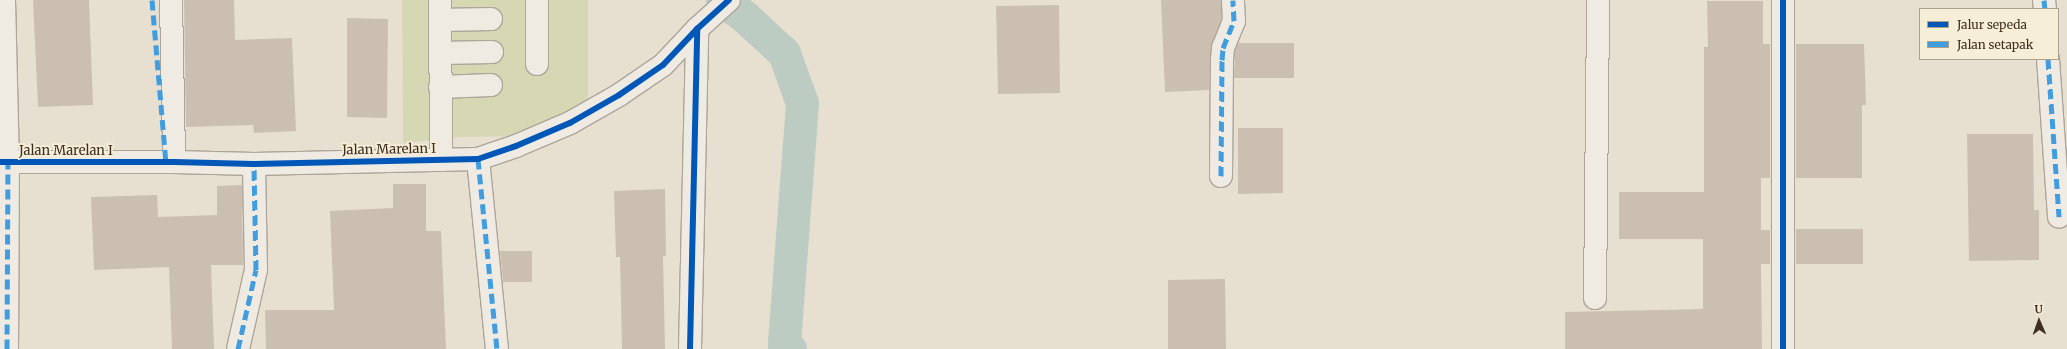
<!DOCTYPE html>
<html>
<head>
<meta charset="utf-8">
<style>
	body { margin:0 }
	#map { position:relative; width:2067px; height:349px; overflow:hidden; background:#e7e0d1; font-family:Merriweather,serif }
	div>[style] { position:absolute }
	[style*='--x'] { left:calc(var(--x)*1px); top:calc(var(--y)*1px); width:calc(var(--w)*1px); rotate:calc(var(--a)*1deg) }
	.green>* { inset:0; background:#d6d7b3 }
	.canal>* { height:33px; margin:-16.5px; padding:0 16.5px; transform-origin:16.5px; border-radius:16.5px; background:#bcccc2 }
	.building>* { inset:0; background:#cbbfb2 }
	.roads { filter:drop-shadow(1px 0 #ada599) drop-shadow(-1px 0 #ada599) drop-shadow(0 1px #ada599) drop-shadow(0 -1px #ada599) }
	.minor>* { height:22px; margin:-11px; padding:0 11px; transform-origin:11px; border-radius:11px; background:#efebe3 }
	.quiet>* { height:5px; margin-top:-2.5px; transform-origin:0; background:repeating-linear-gradient(90deg,#3f9de0 0 10px,transparent 0 15px) }
	.cycleway>* { height:6px; margin:-3px; padding:0 3px; transform-origin:3px; border-radius:3px; background:#0057b8 }
	span { translate:-50% -50%; white-space:nowrap; text-align:center; line-height:1.15; -webkit-text-stroke:3.5px #f7eed8; paint-order:stroke }
	.street-label { font-size:13px; color:#3d2e20 }
	.legend { position:absolute; left:1919px; top:8px; width:140px; height:52px; box-sizing:border-box; background:#f7eed8; border:1px solid #ada18e; margin:0; padding:5px 7px; list-style:none; font-size:12px; color:#3d2e20 }
	.legend li { display:flex; align-items:center; gap:8px; height:20px }
	.legend b { width:20px; border:1px solid #ada18e }
	.north { position:absolute; left:2019px; top:301px; width:40px; height:40px; -webkit-text-stroke:3px #f7eed8; paint-order:stroke; rotate:358deg; font-size:11px; font-weight:700; line-height:16px; text-align:center; color:#3d2e20 }
	.north::after { content:''; display:block; margin:auto; width:14px; height:18px; background:#3d2e20; clip-path:polygon(50% 0,100% 100%,50% 72%,0 100%) }
</style>
</head>
<body>
<div id="map">
	<div class="green">
		<div style="clip-path:polygon(402px 0,588px 0,588px 116px,523px 136px,459px 137px,403px 143px)"></div>
	</div>
	<div class="canal">
		<div style="--x:722;--y:0;--w:29;--a:36"></div>
		<div style="--x:745;--y:17;--w:53;--a:42.7"></div>
		<div style="--x:784;--y:53;--w:53;--a:70.2"></div>
		<div style="--x:802;--y:103;--w:242;--a:94.3"></div>
		<div style="--x:784;--y:344;--w:8;--a:40"></div>
	</div>
	<div class="building">
		<div style="clip-path:polygon(33px 0,89px 0,93px 105px,38px 107px)"></div>
		<div style="clip-path:polygon(184px 0,234px 0,235px 40px,292px 38px,296px 131px,254px 133px,253px 125px,186px 127px)"></div>
		<div style="clip-path:polygon(1161px 0,1221px 0,1221px 20px,1211px 47px,1209px 90px,1165px 92px)"></div>
		<div style="clip-path:polygon(1707px 1px,1763px 1px,1763px 44px,1770px 44px,1770px 178px,1761px 178px,1761px 230px,1770px 230px,1770px 264px,1761px 264px,1762px 349px,1565px 349px,1565px 312px,1703px 309px,1703px 239px,1619px 239px,1619px 192px,1704px 192px,1704px 47px,1708px 47px)"></div>
		<div style="clip-path:polygon(1059px 5px,1060px 93px,998px 94px,996px 6px)"></div>
		<div style="clip-path:polygon(347px 18px,388px 19px,387px 118px,347px 117px)"></div>
		<div style="clip-path:polygon(1238px 43px,1294px 43px,1294px 78px,1234px 78px,1235px 51px)"></div>
		<div style="clip-path:polygon(1796px 44px,1864px 44px,1866px 105px,1862px 105px,1862px 178px,1796px 178px)"></div>
		<div style="clip-path:polygon(1238px 128px,1283px 128px,1283px 193px,1238px 194px)"></div>
		<div style="clip-path:polygon(1967px 134px,2033px 134px,2034px 210px,2039px 210px,2039px 260px,1969px 261px)"></div>
		<div style="clip-path:polygon(393px 184px,426px 184px,426px 231px,441px 231px,446px 349px,266px 349px,265px 310px,334px 310px,330px 211px,393px 208px)"></div>
		<div style="clip-path:polygon(242px 185px,243px 265px,211px 265px,214px 349px,172px 349px,169px 267px,94px 270px,91px 197px,157px 195px,158px 217px,217px 215px,217px 186px)"></div>
		<div style="clip-path:polygon(665px 189px,666px 256px,663px 256px,665px 349px,622px 349px,620px 257px,616px 257px,614px 191px)"></div>
		<div style="clip-path:polygon(1796px 229px,1863px 229px,1863px 264px,1796px 264px)"></div>
		<div style="clip-path:polygon(500px 251px,532px 251px,532px 282px,503px 282px)"></div>
		<div style="clip-path:polygon(1225px 279px,1226px 349px,1168px 349px,1168px 280px)"></div>
	</div>
	<div class="roads">
		<div class="minor">
			<div style="--x:4;--y:0;--w:162;--a:88.6"></div>
			<div style="--x:8;--y:162;--w:187;--a:90.3"></div>
			<div style="--x:171;--y:0;--w:162;--a:88.9"></div>
			<div style="--x:440;--y:0;--w:160;--a:89.6"></div>
			<div style="--x:537;--y:0;--w:64;--a:90"></div>
			<div style="--x:2044;--y:0;--w:9;--a:84"></div>
			<div style="--x:440;--y:20;--w:51;--a:-1.1"></div>
			<div style="--x:440;--y:53;--w:52;--a:-1.1"></div>
			<div style="--x:2048;--y:59;--w:158;--a:86"></div>
			<div style="--x:440;--y:87;--w:51;--a:-2.2"></div>
			<div style="--x:478;--y:159;--w:191;--a:84.3"></div>
			<div style="--x:0;--y:162;--w:174;--a:0"></div>
			<div style="--x:174;--y:162;--w:80;--a:1.4"></div>
			<div style="--x:254;--y:164;--w:224;--a:-1.3"></div>
			<div style="--x:478;--y:159;--w:40;--a:-18.9"></div>
			<div style="--x:516;--y:146;--w:59;--a:-23.1"></div>
			<div style="--x:570;--y:123;--w:56;--a:-29.7"></div>
			<div style="--x:619;--y:95;--w:53;--a:-34.3"></div>
			<div style="--x:663;--y:65;--w:50;--a:-46.6"></div>
			<div style="--x:697;--y:29;--w:43;--a:-42.2"></div>
			<div style="--x:1221;--y:176;--w:116;--a:-89.5"></div>
			<div style="--x:1222;--y:60;--w:12;--a:-85"></div>
			<div style="--x:1223;--y:48;--w:29;--a:-68"></div>
			<div style="--x:1234;--y:21;--w:21;--a:-93"></div>
			<div style="--x:1595;--y:298;--w:298;--a:-89.4"></div>
			<div style="--x:238;--y:349;--w:81;--a:-77.2"></div>
			<div style="--x:256;--y:270;--w:106;--a:-91.1"></div>
			<div style="--x:690;--y:349;--w:320;--a:-88.7"></div>
			<div style="--x:1783;--y:349;--w:349;--a:-90"></div>
		</div>
	</div>
	<div class="quiet">
		<div style="--x:152;--y:0;--w:164;--a:85.1"></div>
		<div style="--x:2044;--y:0;--w:9;--a:84"></div>
		<div style="--x:2048;--y:59;--w:158;--a:86"></div>
		<div style="--x:478;--y:159;--w:191;--a:84.3"></div>
		<div style="--x:1221;--y:176;--w:116;--a:-89.5"></div>
		<div style="--x:1222;--y:60;--w:12;--a:-85"></div>
		<div style="--x:1223;--y:48;--w:29;--a:-68"></div>
		<div style="--x:1234;--y:21;--w:21;--a:-93"></div>
		<div style="--x:7;--y:349;--w:187;--a:-89.7"></div>
		<div style="--x:238;--y:349;--w:81;--a:-77.2"></div>
		<div style="--x:256;--y:270;--w:106;--a:-91.1"></div>
	</div>
	<div class="cycleway">
		<div style="--x:0;--y:162;--w:174;--a:0"></div>
		<div style="--x:174;--y:162;--w:80;--a:1.4"></div>
		<div style="--x:254;--y:164;--w:224;--a:-1.3"></div>
		<div style="--x:478;--y:159;--w:40;--a:-18.9"></div>
		<div style="--x:516;--y:146;--w:59;--a:-23.1"></div>
		<div style="--x:570;--y:123;--w:56;--a:-29.7"></div>
		<div style="--x:619;--y:95;--w:53;--a:-34.3"></div>
		<div style="--x:663;--y:65;--w:50;--a:-46.6"></div>
		<div style="--x:697;--y:29;--w:43;--a:-42.2"></div>
		<div style="--x:690;--y:349;--w:320;--a:-88.7"></div>
		<div style="--x:1783;--y:349;--w:349;--a:-90"></div>
	</div>
	<div class="street-label">
		<span style="left:389px;top:150px;rotate:-1deg">Jalan Marelan I</span>
		<span style="left:66px;top:151px">Jalan Marelan I</span>
	</div>
	<ul class="legend">
	<li><b style="height:5px;background:#0057b8"></b>Jalur sepeda</li>
	<li><b style="height:5px;background:#3f9de0"></b>Jalan setapak</li>
	</ul>
	<div class="north">U</div>
</div>
</body>
</html>
